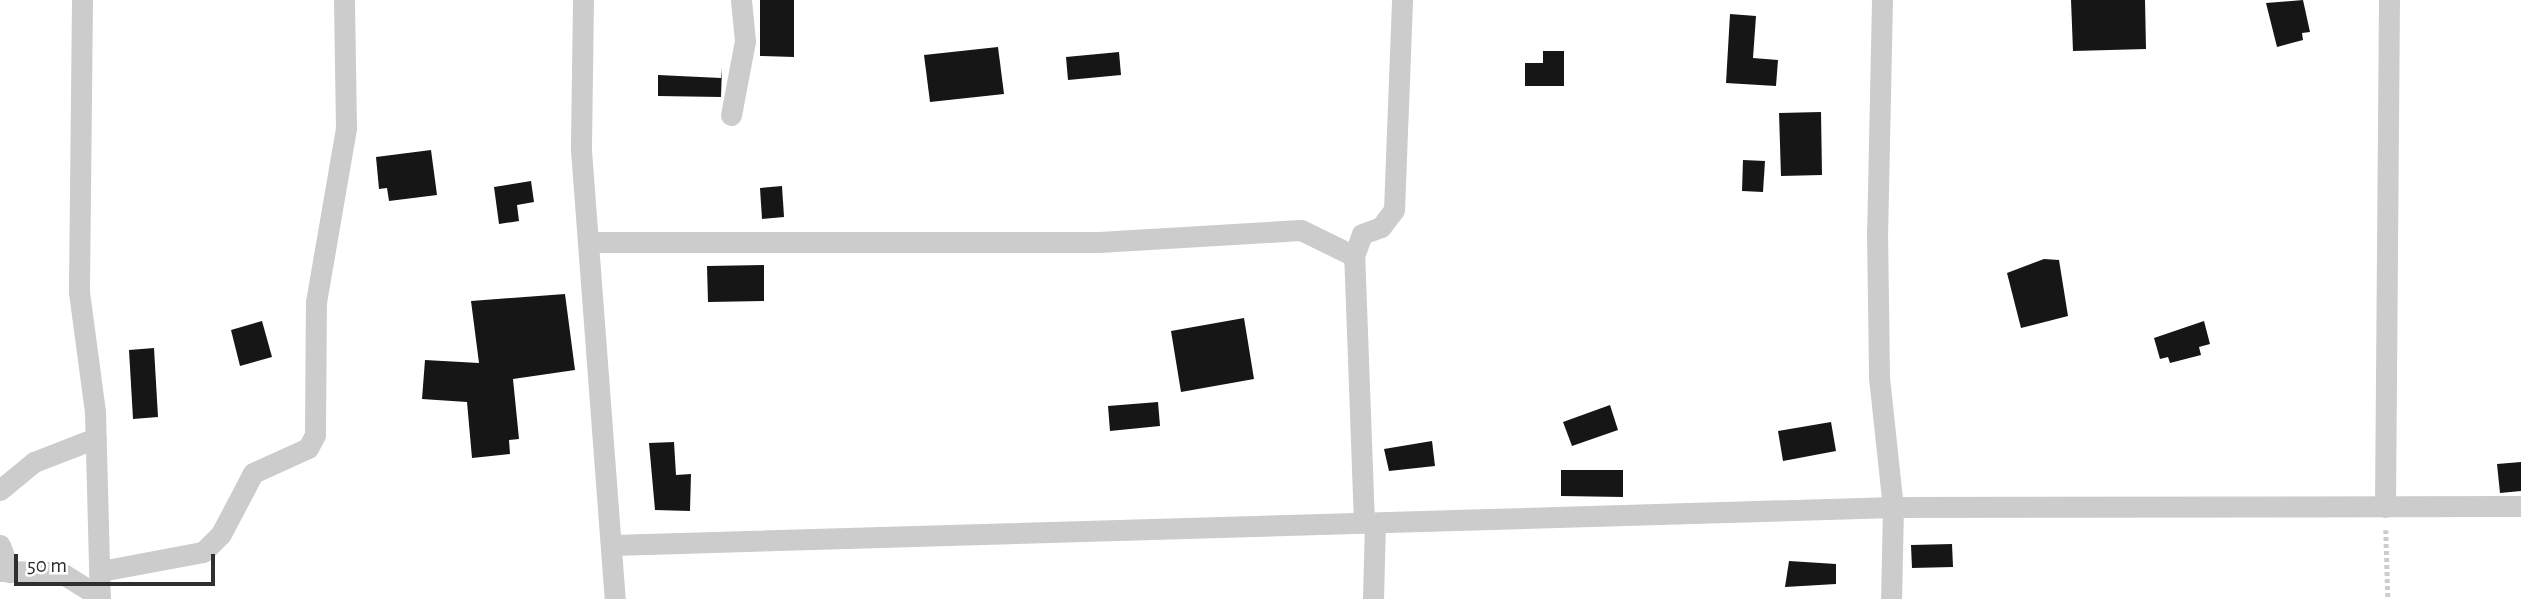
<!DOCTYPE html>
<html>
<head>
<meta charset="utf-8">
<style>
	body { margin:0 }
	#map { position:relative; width:2521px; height:599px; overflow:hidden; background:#fff; font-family:"Alegreya Sans",sans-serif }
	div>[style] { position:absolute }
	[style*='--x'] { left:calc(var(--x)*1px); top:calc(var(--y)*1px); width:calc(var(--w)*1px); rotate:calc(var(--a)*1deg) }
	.building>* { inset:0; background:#161616 }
	.path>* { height:4.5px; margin-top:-2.25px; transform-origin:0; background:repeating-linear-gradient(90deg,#ccc 0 3.5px,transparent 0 7px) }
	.street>* { height:21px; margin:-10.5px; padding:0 10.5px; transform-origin:10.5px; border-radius:10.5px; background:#ccc }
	span { translate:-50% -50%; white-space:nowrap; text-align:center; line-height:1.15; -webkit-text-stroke:7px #fff; paint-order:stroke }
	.scale { position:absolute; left:14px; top:554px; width:201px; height:32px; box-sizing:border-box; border:4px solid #2f2f2f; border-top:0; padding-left:9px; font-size:21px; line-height:24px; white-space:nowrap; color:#2f2f2f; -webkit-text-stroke:5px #fff; paint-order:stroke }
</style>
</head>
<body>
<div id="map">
	<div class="building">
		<div style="clip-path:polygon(760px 0,794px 0,794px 57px,760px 56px)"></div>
		<div style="clip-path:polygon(2071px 0,2145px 0,2146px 49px,2073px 51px)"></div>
		<div style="clip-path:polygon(2303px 0,2310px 32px,2302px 33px,2303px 40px,2277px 47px,2266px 3px)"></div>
		<div style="clip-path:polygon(1730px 14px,1756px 16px,1753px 58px,1778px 60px,1776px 86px,1726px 83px)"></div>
		<div style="clip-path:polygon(998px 47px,1004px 94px,930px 102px,924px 55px)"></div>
		<div style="clip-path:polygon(1543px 51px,1564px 51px,1564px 86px,1525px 86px,1525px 63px,1543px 63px)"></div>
		<div style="clip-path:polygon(1119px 52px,1121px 75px,1068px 80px,1066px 57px)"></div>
		<div style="clip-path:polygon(722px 68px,721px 97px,658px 96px,658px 75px,721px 78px)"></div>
		<div style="clip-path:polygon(1821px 112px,1822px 175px,1781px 176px,1779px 113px)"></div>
		<div style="clip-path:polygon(431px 150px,437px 195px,389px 201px,387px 188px,379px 189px,376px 157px)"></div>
		<div style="clip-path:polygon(1743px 160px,1765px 161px,1763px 192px,1742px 191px)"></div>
		<div style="clip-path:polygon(531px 181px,534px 202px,517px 205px,519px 221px,499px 224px,494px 187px)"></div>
		<div style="clip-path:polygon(782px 186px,784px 217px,762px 219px,760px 188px)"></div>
		<div style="clip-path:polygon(2044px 259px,2059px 260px,2068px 316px,2021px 328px,2007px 273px)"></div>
		<div style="clip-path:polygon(764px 265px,764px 301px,708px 302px,707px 266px)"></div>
		<div style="clip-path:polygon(565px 294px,575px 370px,513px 379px,519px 439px,509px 440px,510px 454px,472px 458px,467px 402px,422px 399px,425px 360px,479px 363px,471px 301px)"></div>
		<div style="clip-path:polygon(1244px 318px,1254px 379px,1181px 392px,1171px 331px)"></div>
		<div style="clip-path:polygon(262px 321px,272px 357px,240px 366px,231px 330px)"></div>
		<div style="clip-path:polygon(2204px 321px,2210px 344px,2199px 347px,2201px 355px,2170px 363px,2168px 357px,2160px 359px,2154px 338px)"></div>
		<div style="clip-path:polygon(154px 348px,158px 417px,133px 419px,129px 350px)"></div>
		<div style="clip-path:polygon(1158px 402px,1160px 426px,1110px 431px,1108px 406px)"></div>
		<div style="clip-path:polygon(1610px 405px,1618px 430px,1572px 446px,1563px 422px)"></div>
		<div style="clip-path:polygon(1831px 422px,1836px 451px,1783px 461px,1778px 431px)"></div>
		<div style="clip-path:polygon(1432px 441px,1435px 466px,1389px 471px,1384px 449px)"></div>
		<div style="clip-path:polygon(674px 442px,676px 475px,691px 474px,690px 511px,655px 510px,649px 443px)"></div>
		<div style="clip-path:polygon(2521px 462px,2521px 491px,2500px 493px,2497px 464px)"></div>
		<div style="clip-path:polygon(1561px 470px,1623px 470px,1623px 497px,1561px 496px)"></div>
		<div style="clip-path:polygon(1952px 544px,1953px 567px,1912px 568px,1911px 545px)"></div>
		<div style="clip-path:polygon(1789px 561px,1836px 564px,1836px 584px,1785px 587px)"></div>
	</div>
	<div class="path">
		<div style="--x:2386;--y:530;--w:69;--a:88.3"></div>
	</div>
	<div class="street">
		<div style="--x:82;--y:0;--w:292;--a:90.6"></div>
		<div style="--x:79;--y:292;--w:121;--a:82.4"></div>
		<div style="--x:95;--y:412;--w:187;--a:88.5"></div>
		<div style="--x:583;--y:0;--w:150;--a:90.8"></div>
		<div style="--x:581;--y:150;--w:450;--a:85.7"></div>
		<div style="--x:1882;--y:0;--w:231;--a:91.2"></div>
		<div style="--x:1877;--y:231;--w:146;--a:89.2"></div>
		<div style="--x:1879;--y:377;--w:131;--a:83.9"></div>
		<div style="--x:1893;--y:507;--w:92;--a:91.2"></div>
		<div style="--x:731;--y:115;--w:75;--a:-79.3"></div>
		<div style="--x:745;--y:41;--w:41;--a:-95.6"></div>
		<div style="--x:589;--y:242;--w:510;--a:0"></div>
		<div style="--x:1099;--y:242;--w:202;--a:-3.4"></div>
		<div style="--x:1301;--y:230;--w:59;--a:26.1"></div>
		<div style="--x:0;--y:490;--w:44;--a:-39.5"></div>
		<div style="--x:34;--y:462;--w:66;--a:-21.2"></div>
		<div style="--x:2385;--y:507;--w:507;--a:-89.55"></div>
		<div style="--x:1364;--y:523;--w:267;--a:-92.1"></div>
		<div style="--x:1354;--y:256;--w:23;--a:-70"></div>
		<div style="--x:1362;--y:234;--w:20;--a:-20"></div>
		<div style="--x:1381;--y:227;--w:21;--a:-53"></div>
		<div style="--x:1394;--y:210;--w:210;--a:-87.8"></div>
		<div style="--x:0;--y:545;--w:29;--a:70"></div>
		<div style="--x:613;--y:545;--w:1281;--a:-1.7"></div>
		<div style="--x:1893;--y:507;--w:628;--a:-0.09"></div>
		<div style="--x:0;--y:571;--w:60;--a:1"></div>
		<div style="--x:60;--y:572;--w:47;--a:32"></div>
		<div style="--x:101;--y:571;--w:104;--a:-10.6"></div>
		<div style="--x:203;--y:552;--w:25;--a:-45"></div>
		<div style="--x:221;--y:534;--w:69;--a:-62.3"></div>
		<div style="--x:253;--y:473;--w:60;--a:-24.4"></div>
		<div style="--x:308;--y:448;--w:15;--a:-62"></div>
		<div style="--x:315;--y:435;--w:133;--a:-89.6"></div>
		<div style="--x:316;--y:302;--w:177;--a:-80.2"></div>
		<div style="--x:346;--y:128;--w:128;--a:-90.9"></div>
		<div style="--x:1373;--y:599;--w:76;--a:-88.5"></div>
	</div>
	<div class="scale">50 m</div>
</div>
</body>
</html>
